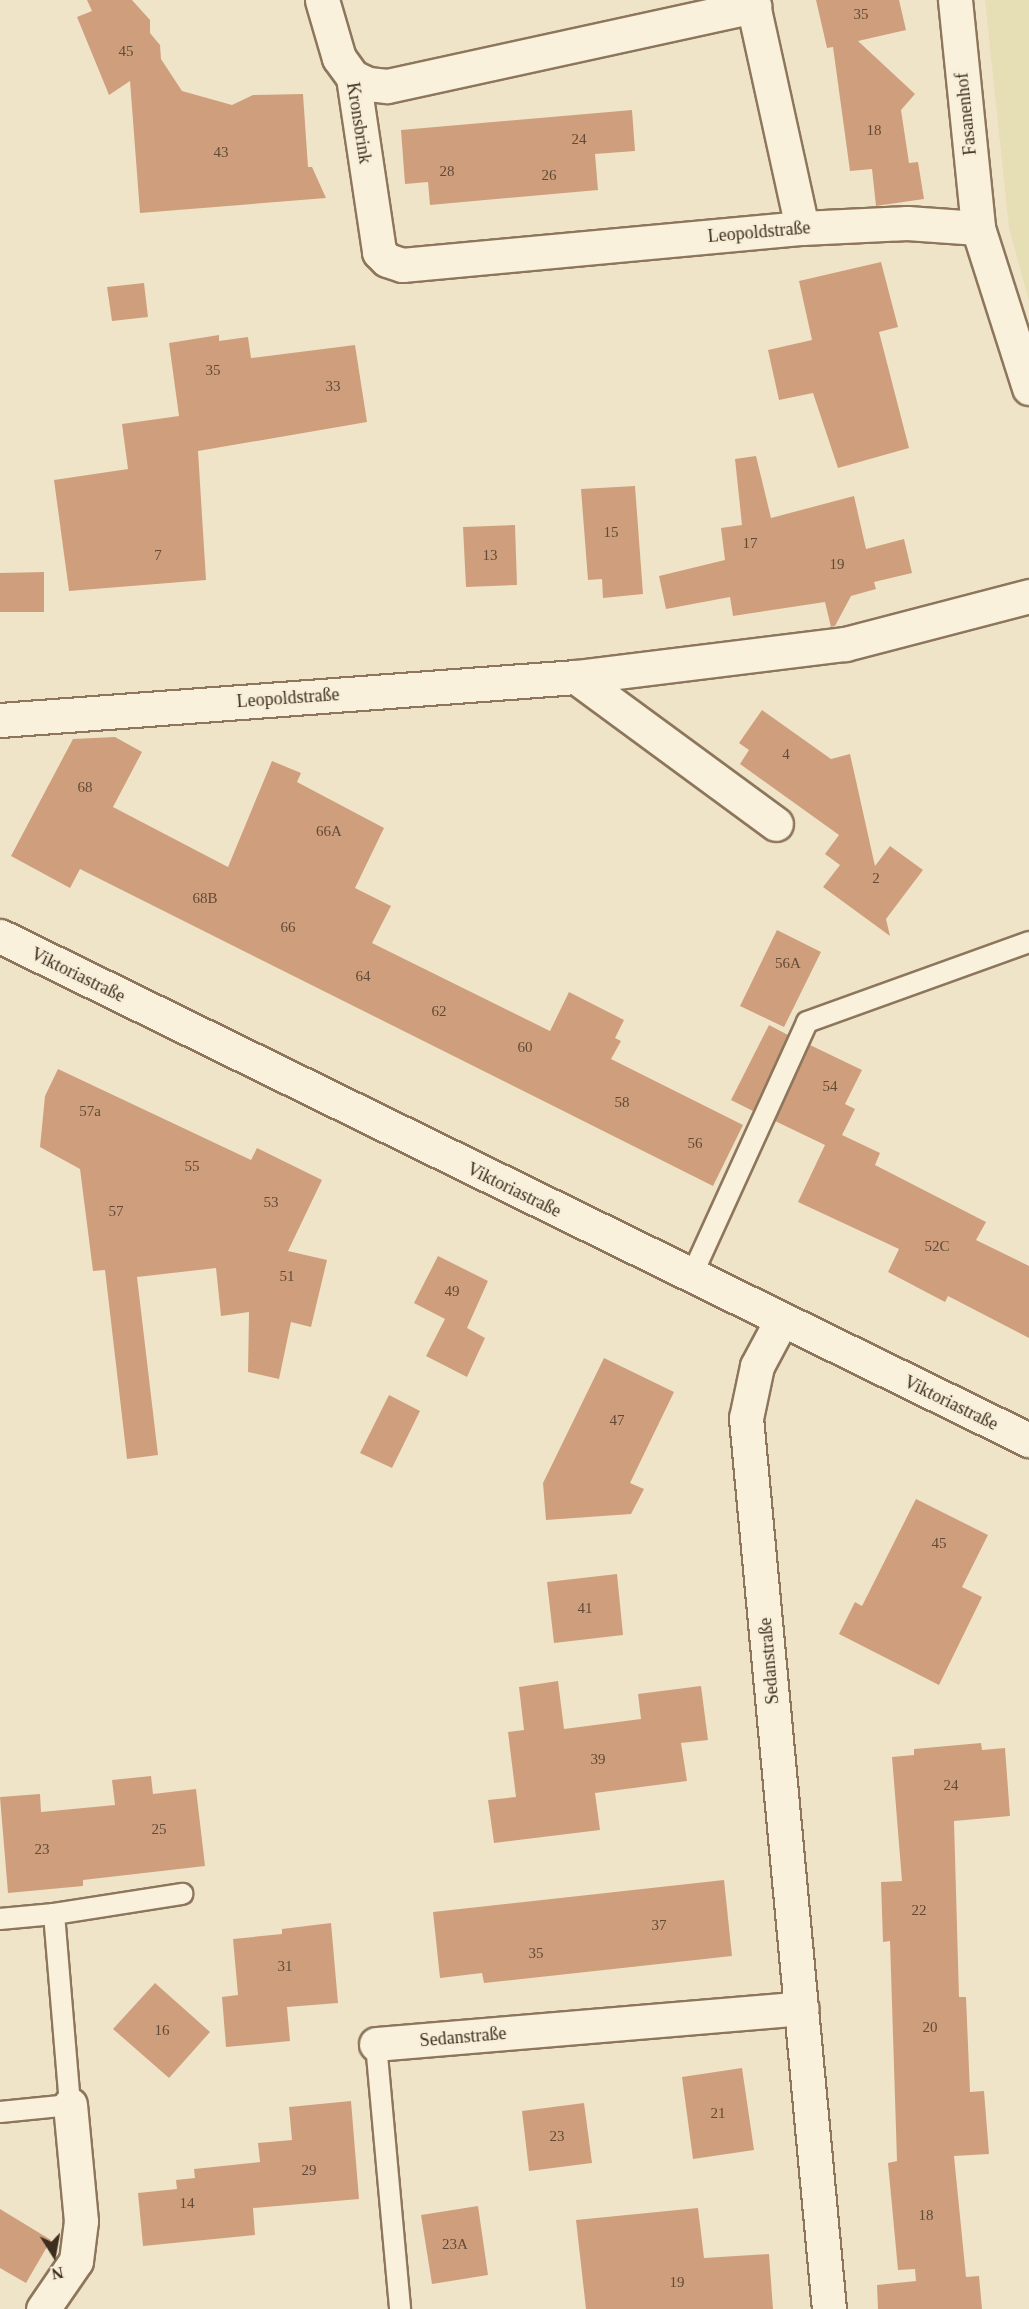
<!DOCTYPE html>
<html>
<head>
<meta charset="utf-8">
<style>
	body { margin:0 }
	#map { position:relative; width:1029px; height:2309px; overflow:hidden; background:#f0e4c8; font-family:Georgia,serif }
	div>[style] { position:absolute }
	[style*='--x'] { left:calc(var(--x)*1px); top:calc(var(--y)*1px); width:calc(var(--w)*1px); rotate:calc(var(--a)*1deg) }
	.farmland>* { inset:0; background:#e6deb5 }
	.building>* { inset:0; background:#cf9f7d }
	.roads { filter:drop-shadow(2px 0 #8d765c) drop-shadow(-2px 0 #8d765c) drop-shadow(0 2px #8d765c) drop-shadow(0 -2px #8d765c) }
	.service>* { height:20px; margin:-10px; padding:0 10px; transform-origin:10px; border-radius:10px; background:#faf1dc }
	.minor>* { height:33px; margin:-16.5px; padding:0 16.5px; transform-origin:16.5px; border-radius:16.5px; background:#faf1dc }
	.secondary>* { height:33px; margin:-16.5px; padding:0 16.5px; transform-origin:16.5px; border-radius:16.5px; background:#faf1dc }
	span { translate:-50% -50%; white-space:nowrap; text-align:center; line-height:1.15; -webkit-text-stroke:4.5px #f7eed8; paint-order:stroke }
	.number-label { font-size:15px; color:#624a37 }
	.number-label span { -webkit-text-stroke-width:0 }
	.street-label { font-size:18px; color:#3d2e20 }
	.north { position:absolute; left:24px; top:2225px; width:60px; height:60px; -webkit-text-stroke:4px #f7eed8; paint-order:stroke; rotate:169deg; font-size:16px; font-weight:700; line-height:24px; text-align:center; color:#3d2e20 }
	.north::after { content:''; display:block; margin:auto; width:21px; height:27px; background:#3d2e20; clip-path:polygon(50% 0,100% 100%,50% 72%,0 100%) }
</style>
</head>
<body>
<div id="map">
	<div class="farmland">
		<div style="clip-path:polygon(985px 0,1029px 0,1029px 301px,1009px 228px)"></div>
	</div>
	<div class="building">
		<div style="clip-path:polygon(87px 0,132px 0,150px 20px,150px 33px,160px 45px,161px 59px,182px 91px,232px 105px,253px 95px,303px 94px,308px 167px,312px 167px,326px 198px,140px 213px,130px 81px,109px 95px,77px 17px,92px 11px)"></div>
		<div style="clip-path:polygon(816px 0,899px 0,906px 30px,858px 41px,915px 94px,901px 110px,909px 163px,918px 162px,924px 199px,876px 206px,872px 169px,850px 171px,833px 47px,827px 48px)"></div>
		<div style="clip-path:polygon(632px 110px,635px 151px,595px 154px,598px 190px,430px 205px,428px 182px,405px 184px,401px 130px)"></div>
		<div style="clip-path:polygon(881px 262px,898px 327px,879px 332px,909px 448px,838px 468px,813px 393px,779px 400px,768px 350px,812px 340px,799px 281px)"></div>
		<div style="clip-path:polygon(144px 283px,148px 317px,112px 321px,107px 287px)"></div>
		<div style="clip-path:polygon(219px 335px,219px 341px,248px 337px,251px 358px,355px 345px,367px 422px,198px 451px,206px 580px,69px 591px,54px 480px,128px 469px,122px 424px,179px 416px,169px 343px)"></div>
		<div style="clip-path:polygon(756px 456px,771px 518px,854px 496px,866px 549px,904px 539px,912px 573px,874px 582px,876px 589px,851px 596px,835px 626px,831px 627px,825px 602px,733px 616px,730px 597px,666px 609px,659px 576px,725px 560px,721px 528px,742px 525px,735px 459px)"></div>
		<div style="clip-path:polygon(635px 486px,643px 594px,603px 598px,602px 579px,588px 580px,581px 489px)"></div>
		<div style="clip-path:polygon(515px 525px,517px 585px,466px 587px,463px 527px)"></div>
		<div style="clip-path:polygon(44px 572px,44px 612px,0 612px,0 573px)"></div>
		<div style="clip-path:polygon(762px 710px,831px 759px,850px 754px,875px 866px,890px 846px,923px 870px,886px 919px,890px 936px,823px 887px,840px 865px,825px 854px,839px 835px,740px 764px,749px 750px,739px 743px)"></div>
		<div style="clip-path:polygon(115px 737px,142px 752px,113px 807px,228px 867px,272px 761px,301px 773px,297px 782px,384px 828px,355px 888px,391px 906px,372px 943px,550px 1031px,569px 992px,624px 1020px,615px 1038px,621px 1041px,611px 1059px,743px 1125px,713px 1186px,80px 869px,70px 888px,11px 856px,73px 739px)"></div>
		<div style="clip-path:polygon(777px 930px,821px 952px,784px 1027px,740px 1006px)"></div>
		<div style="clip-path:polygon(769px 1025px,788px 1035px,753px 1111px,731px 1100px)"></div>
		<div style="clip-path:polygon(810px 1045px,862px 1070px,845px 1104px,855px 1109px,842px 1135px,880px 1153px,875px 1165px,986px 1222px,976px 1240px,1029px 1266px,1029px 1338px,948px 1296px,945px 1302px,888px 1272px,899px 1249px,798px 1202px,825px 1145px,775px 1121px)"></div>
		<div style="clip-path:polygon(58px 1069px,251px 1160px,257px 1148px,322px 1180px,288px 1251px,327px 1260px,311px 1327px,291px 1322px,279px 1379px,248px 1372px,249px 1312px,221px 1316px,216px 1268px,137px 1277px,158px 1455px,127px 1459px,105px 1270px,93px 1271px,80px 1169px,40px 1147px,45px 1096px)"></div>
		<div style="clip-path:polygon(438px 1256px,488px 1281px,467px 1328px,485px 1338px,467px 1377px,426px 1356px,445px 1319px,414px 1303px)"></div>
		<div style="clip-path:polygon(604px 1358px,674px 1392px,630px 1483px,644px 1489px,631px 1514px,546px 1520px,543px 1483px)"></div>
		<div style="clip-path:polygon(389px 1395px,420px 1411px,392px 1468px,360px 1453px)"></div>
		<div style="clip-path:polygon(916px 1499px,988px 1535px,962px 1587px,982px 1597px,939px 1685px,839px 1634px,855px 1602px,862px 1606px)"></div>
		<div style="clip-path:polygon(617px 1574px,623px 1635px,554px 1643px,547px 1582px)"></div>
		<div style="clip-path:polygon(558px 1681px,564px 1729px,641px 1719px,638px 1694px,701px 1686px,708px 1740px,681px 1743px,687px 1781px,595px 1793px,600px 1830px,494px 1843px,488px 1800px,516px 1797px,508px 1732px,524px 1730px,519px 1687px)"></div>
		<div style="clip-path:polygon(981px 1743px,982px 1750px,1005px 1748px,1010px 1816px,954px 1821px,959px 1997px,966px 1997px,970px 2092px,984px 2091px,989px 2154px,954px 2156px,966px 2277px,979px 2276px,982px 2309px,878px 2309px,877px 2285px,916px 2281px,915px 2269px,898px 2270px,888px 2163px,897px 2161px,890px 1941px,883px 1942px,881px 1882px,902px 1881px,892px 1757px,914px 1755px,914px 1749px)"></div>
		<div style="clip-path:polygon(151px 1776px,153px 1794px,196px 1789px,205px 1866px,83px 1880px,83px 1886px,8px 1893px,0 1797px,40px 1794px,41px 1812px,115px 1805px,112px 1780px)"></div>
		<div style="clip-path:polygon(724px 1880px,732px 1956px,484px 1983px,482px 1973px,440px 1978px,433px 1912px)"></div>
		<div style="clip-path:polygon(331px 1923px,338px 2003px,287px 2007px,290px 2041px,226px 2047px,222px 1997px,238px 1995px,233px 1939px,282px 1934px,282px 1929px)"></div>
		<div style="clip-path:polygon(155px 1983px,210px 2032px,169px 2078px,113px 2029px)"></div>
		<div style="clip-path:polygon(742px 2068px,754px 2150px,693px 2159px,682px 2077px)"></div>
		<div style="clip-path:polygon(351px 2101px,359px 2199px,253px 2208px,255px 2235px,143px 2246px,138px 2193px,177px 2189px,176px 2180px,195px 2178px,194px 2169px,260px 2162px,258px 2143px,292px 2140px,289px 2107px)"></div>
		<div style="clip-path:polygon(584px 2103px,592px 2163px,529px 2171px,522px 2111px)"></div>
		<div style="clip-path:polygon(478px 2206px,488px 2275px,432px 2284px,421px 2215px)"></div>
		<div style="clip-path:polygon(698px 2208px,704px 2258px,769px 2254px,773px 2309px,586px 2309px,576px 2220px)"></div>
		<div style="clip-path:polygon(0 2209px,51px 2240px,26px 2283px,0 2268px)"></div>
	</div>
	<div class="roads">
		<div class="service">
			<div style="--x:691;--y:1277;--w:280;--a:-65.5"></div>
			<div style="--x:807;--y:1022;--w:236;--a:-19.8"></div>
			<div style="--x:54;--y:1914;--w:130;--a:-8.9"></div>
			<div style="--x:0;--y:1919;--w:54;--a:-5.3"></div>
			<div style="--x:54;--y:1914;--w:192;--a:85.2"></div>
			<div style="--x:70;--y:2105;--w:70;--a:174.3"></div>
			<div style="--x:376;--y:2044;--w:266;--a:84.8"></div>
		</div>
		<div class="minor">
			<div style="--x:322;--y:0;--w:60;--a:73.7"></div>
			<div style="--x:339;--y:58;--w:24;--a:54"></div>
			<div style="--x:353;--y:77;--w:177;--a:81.5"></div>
			<div style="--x:379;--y:252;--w:11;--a:45"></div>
			<div style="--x:387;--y:260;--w:16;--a:18"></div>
			<div style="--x:402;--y:265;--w:402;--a:-5.3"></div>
			<div style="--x:802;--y:228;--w:105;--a:-2.7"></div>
			<div style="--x:907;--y:223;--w:71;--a:4"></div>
			<div style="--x:752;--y:0;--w:233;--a:77.6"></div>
			<div style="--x:955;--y:0;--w:229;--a:84.2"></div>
			<div style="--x:978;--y:228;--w:168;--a:72.3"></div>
			<div style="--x:353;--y:77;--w:17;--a:25"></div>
			<div style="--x:368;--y:84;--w:19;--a:6"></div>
			<div style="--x:387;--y:86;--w:376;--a:-12.3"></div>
			<div style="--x:576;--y:677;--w:248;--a:36.3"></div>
			<div style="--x:0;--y:720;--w:578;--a:-4.27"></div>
			<div style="--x:576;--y:677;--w:271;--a:-7"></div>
			<div style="--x:845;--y:644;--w:190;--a:-14.6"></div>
			<div style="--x:781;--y:1321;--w:51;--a:118.1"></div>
			<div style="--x:757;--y:1366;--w:53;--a:101.9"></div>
			<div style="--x:746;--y:1418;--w:895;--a:84.68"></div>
			<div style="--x:376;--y:2044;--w:427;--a:-4.8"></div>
			<div style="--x:43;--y:2309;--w:58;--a:-55.5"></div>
			<div style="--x:76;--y:2261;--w:40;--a:-82.9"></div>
			<div style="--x:81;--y:2221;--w:117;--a:-95.4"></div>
		</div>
		<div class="secondary">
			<div style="--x:0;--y:936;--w:1146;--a:26.1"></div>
		</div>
	</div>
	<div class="number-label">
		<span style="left:861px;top:15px">35</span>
		<span style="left:126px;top:52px">45</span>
		<span style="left:874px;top:131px">18</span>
		<span style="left:579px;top:140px">24</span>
		<span style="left:221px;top:153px">43</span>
		<span style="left:447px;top:172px">28</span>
		<span style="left:549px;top:176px">26</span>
		<span style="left:213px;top:371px">35</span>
		<span style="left:333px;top:387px">33</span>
		<span style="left:611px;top:533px">15</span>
		<span style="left:750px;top:544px">17</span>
		<span style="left:158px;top:556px">7</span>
		<span style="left:490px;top:556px">13</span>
		<span style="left:837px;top:565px">19</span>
		<span style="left:786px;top:755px">4</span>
		<span style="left:85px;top:788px">68</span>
		<span style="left:329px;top:832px">66A</span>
		<span style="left:876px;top:879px">2</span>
		<span style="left:205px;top:899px">68B</span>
		<span style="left:288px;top:928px">66</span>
		<span style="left:788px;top:964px">56A</span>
		<span style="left:363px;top:977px">64</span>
		<span style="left:439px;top:1012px">62</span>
		<span style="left:525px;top:1048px">60</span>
		<span style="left:830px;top:1087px">54</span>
		<span style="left:622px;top:1103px">58</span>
		<span style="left:90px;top:1112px">57a</span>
		<span style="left:695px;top:1144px">56</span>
		<span style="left:192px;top:1167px">55</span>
		<span style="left:271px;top:1203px">53</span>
		<span style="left:116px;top:1212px">57</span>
		<span style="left:937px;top:1247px">52C</span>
		<span style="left:287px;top:1277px">51</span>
		<span style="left:452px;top:1292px">49</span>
		<span style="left:617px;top:1421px">47</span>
		<span style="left:939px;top:1544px">45</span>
		<span style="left:585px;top:1609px">41</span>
		<span style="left:598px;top:1760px">39</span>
		<span style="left:951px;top:1786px">24</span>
		<span style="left:159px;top:1830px">25</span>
		<span style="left:42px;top:1850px">23</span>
		<span style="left:919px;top:1911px">22</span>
		<span style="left:659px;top:1926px">37</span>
		<span style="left:536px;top:1954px">35</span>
		<span style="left:285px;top:1967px">31</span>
		<span style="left:930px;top:2028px">20</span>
		<span style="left:162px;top:2031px">16</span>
		<span style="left:718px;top:2114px">21</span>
		<span style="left:557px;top:2137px">23</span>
		<span style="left:309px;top:2171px">29</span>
		<span style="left:187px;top:2204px">14</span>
		<span style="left:926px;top:2216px">18</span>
		<span style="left:455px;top:2245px">23A</span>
		<span style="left:677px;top:2283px">19</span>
	</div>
	<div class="street-label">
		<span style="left:966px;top:114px;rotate:-96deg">Fasanenhof</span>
		<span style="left:359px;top:123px;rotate:81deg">Kronsbrink</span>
		<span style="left:759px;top:232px;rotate:-5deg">Leopoldstraße</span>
		<span style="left:288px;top:698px;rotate:-4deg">Leopoldstraße</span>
		<span style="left:78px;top:975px;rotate:26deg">Viktoriastraße</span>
		<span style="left:514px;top:1190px;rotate:26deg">Viktoriastraße</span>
		<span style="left:951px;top:1403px;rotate:26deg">Viktoriastraße</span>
		<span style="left:769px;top:1661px;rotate:-95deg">Sedanstraße</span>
		<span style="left:463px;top:2037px;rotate:-5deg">Sedanstraße</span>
	</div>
	<div class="north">N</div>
</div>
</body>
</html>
